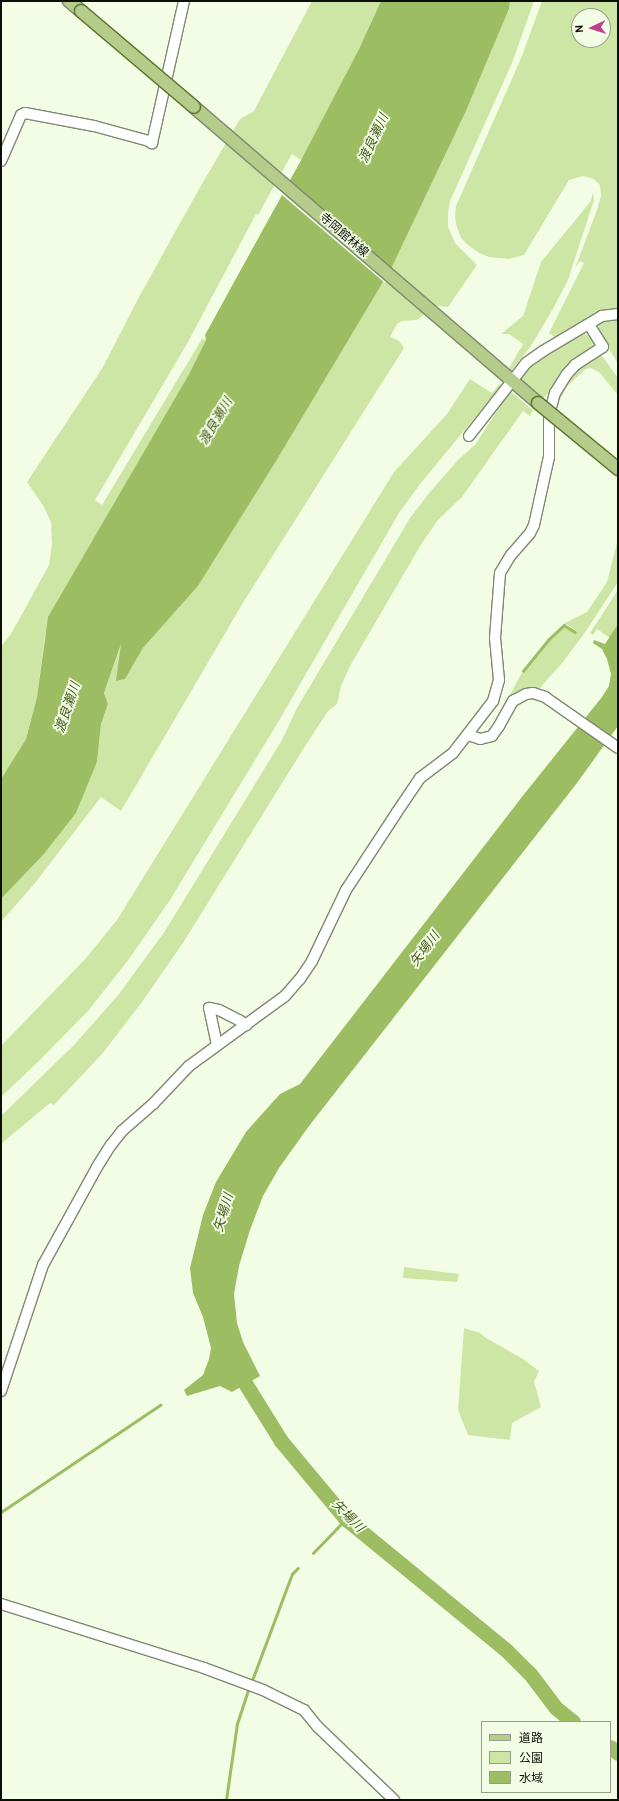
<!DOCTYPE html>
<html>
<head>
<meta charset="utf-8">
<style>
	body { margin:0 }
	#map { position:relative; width:619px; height:1801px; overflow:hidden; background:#f3fde5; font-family:Overpass,"Noto Sans JP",sans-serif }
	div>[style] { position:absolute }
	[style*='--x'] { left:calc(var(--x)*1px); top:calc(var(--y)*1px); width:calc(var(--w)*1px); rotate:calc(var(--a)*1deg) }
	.green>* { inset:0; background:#cde6a6 }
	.water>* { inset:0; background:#9dbd63 }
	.pier>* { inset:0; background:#f3fde5 }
	.stream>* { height:2.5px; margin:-1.25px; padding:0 1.25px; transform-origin:1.25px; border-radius:1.25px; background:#9dbd63 }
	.river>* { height:15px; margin:-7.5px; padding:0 7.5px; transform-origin:7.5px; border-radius:7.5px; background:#9dbd63 }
	.roads { filter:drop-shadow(1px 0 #7f8872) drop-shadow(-1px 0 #7f8872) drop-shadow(0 1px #7f8872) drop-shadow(0 -1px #7f8872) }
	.minor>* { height:10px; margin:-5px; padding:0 5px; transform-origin:5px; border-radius:5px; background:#fff }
	.major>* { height:12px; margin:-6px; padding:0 6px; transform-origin:6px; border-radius:6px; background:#b6cc8b }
	.bridges { filter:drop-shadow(1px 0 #5b742a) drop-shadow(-1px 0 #5b742a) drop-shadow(0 1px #5b742a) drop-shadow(0 -1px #5b742a) }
	.major-bridge>* { height:12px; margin:-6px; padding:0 6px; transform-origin:6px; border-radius:6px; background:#b6cc8b }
	span { translate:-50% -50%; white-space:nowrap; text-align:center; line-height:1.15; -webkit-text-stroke:3.5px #f3fde5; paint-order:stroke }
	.street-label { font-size:12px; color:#0c0f07 }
	.water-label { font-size:13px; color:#475c1d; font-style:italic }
	.frame { position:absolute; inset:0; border:2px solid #0c0f07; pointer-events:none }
	.legend { position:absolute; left:481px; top:1721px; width:130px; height:72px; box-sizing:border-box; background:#f3fde5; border:1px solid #979e8c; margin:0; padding:5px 7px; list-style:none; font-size:12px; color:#0c0f07 }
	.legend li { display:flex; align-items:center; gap:8px; height:20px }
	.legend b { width:20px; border:1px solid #979e8c }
	.north { position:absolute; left:571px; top:8px; width:40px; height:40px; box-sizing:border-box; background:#f3fde5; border:1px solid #979e8c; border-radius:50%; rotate:266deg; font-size:11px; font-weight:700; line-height:16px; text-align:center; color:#0c0f07 }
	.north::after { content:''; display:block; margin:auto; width:14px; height:18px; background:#bf408d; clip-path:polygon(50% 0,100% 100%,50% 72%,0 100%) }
</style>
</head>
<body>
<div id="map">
	<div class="green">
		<div style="clip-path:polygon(312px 1px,381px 1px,359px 49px,301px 160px,292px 154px,258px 215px,256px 214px,188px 342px,95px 500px,102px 505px,202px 339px,206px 340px,188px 376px,45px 634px,37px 697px,26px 739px,1px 779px,1px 646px,11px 634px,49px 565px,52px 544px,51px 522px,44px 507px,27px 482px,103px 367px,139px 297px,199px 189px,240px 119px,254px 111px)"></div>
		<div style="clip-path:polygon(510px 1px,534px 1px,512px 63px,450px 201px,448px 213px,448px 227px,455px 243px,477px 265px,448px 307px,435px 306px,417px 320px,402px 321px,397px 324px,390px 337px,399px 341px,404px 348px,244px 601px,121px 811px,101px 797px,35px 883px,1px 922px,1px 899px,44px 854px,76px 813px,97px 762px,101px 724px,108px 704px,104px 693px,122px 642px,117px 681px,125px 679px,143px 648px,198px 586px,278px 458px,392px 267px,466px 111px,509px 9px)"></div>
		<div style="clip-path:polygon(evenodd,542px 1px,618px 1px,618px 309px,610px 309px,598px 313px,557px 339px,549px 333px,584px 263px,580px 261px,575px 268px,597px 210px,601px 196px,600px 185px,594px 179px,583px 176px,569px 180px,524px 255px,509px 259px,489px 257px,479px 253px,468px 245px,461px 238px,456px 224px,455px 216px,456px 206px,522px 56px,542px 1px,579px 16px,603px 16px,603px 40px,579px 40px,579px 16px)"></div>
		<div style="clip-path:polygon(593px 192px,594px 200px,568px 280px,554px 307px,531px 346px,510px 372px,508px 370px,523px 344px,509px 334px,501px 334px,523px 316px,541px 262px,591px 201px)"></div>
		<div style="clip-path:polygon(618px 318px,618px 364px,598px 329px,600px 321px)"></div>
		<div style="clip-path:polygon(581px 334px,589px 335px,593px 340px,594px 346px,566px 369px,551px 391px,541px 400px,519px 382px,520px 375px,529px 368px)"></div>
		<div style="clip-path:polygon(600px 353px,618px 378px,618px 395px,599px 372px,591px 368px,586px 369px,567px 386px,555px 410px,559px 394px,565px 383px,581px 365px)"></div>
		<div style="clip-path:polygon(470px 379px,492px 393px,500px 383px,501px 386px,420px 484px,399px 513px,277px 724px,170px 900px,129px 959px,88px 1011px,38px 1062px,1px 1097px,1px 1046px,87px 957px,117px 920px,394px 472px,447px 414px)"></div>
		<div style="clip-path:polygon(510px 391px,533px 410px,530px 416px,523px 411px,462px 497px,438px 520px,422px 543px,350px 666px,341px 686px,337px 704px,328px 711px,302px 751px,183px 943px,142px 1002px,102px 1054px,54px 1105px,50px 1103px,1px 1144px,1px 1116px,75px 1044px,119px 994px,165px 931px,282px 740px,297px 708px,410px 518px,430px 492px,459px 459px,475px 445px)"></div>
		<div style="clip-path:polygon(618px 539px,618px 582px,586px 631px,563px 662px,538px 690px,526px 688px,516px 692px,507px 700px,523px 671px,548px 640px,562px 626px,574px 633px,577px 631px,565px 623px,587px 612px,607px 582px)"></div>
		<div style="clip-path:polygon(618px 590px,618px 624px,610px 638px,597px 629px,593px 635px,590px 633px)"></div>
		<div style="clip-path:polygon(404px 1267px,459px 1274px,457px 1282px,403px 1278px)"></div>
		<div style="clip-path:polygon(464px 1328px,480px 1333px,486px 1338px,523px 1359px,539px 1371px,534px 1382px,541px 1407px,512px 1423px,510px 1440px,468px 1435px,458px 1410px)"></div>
	</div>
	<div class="water">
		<div style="clip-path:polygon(381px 1px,510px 1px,509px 9px,466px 111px,392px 267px,278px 458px,198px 586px,143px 648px,125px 679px,116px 681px,121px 644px,104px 693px,108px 704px,101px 724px,97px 762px,76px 813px,44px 854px,1px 899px,1px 779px,26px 739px,37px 697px,48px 617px,188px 376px,206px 340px,205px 335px,301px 160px,359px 49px)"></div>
		<div style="clip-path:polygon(618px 624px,618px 726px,577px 783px,309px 1126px,279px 1168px,263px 1196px,250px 1230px,239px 1266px,234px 1294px,237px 1323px,243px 1342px,260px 1376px,232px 1392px,220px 1386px,187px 1396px,184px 1390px,203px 1375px,209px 1359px,211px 1348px,203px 1317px,193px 1293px,190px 1268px,203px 1215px,216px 1182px,246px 1132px,280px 1094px,300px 1084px,525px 793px,602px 697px,609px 686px,611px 674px,607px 659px,602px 649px,593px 643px,594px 640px,605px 644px)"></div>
	</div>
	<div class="pier">
		<div style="clip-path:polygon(300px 159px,301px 160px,288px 183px,392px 272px,385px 283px,282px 195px,203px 337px,203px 334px)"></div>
	</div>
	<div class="stream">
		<div style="--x:523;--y:671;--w:40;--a:-51"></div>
		<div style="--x:548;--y:640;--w:22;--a:-43"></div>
		<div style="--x:564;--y:625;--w:13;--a:32"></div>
		<div style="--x:1;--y:1512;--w:192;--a:-33.9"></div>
		<div style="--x:313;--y:1553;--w:47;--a:-45.9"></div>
		<div style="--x:251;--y:1683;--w:116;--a:-69.4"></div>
		<div style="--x:292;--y:1574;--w:8;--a:-45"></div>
		<div style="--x:226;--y:1800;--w:77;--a:-81.8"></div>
		<div style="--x:237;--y:1724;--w:39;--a:-72"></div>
	</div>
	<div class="river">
		<div style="--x:235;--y:1367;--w:87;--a:58.1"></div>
		<div style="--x:281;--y:1441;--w:102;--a:50.2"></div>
		<div style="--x:346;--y:1519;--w:208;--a:39.3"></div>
		<div style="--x:507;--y:1651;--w:34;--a:45"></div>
		<div style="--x:531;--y:1675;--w:41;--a:52.9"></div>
		<div style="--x:556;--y:1708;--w:22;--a:39"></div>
		<div style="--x:610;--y:1747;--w:10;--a:37"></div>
	</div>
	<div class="roads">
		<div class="minor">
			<div style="--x:1;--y:161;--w:50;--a:-66.5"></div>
			<div style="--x:21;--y:115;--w:4;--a:-27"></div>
			<div style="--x:25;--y:113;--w:70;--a:10.7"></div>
			<div style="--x:94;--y:126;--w:57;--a:15.3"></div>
			<div style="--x:149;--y:141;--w:4;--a:34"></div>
			<div style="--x:152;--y:143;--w:146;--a:-77.3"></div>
			<div style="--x:469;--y:436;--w:93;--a:-52"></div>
			<div style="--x:526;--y:363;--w:21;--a:-35"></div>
			<div style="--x:543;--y:351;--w:69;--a:-30.7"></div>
			<div style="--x:602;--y:316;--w:16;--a:-7"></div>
			<div style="--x:468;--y:735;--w:13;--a:18"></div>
			<div style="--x:480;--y:739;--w:12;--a:-14"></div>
			<div style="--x:492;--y:736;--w:12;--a:-55"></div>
			<div style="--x:499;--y:726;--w:29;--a:-61"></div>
			<div style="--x:513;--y:701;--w:15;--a:-28"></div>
			<div style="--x:526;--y:694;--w:7;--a:-8"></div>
			<div style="--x:533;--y:693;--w:13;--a:18"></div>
			<div style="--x:545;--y:697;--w:89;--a:34.9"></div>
			<div style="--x:217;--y:1045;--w:38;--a:-102"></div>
			<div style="--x:209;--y:1008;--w:10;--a:11"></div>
			<div style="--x:219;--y:1010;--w:22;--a:27"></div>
			<div style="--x:239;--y:1020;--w:9;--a:36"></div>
			<div style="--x:1;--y:1391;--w:133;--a:-71.6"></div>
			<div style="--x:43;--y:1265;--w:112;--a:-61.1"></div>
			<div style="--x:97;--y:1167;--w:26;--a:-58"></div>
			<div style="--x:111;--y:1145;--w:18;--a:-52"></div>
			<div style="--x:122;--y:1131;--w:41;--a:-41.1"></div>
			<div style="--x:153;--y:1104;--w:52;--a:-46.5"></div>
			<div style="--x:189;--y:1066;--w:119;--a:-36.1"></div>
			<div style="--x:285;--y:996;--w:23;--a:-49"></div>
			<div style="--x:300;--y:979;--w:22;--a:-56"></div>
			<div style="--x:312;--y:961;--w:79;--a:-64.4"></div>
			<div style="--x:346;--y:890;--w:93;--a:-56.8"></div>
			<div style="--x:397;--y:812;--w:41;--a:-55.9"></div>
			<div style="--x:420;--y:778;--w:41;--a:-37.1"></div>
			<div style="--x:453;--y:753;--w:66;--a:-52.4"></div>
			<div style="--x:493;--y:701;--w:22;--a:-74"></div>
			<div style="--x:499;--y:680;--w:42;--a:-95.4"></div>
			<div style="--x:495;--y:638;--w:65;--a:-85.6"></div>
			<div style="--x:500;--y:573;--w:21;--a:-59"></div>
			<div style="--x:511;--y:555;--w:29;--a:-49"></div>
			<div style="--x:530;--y:533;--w:9;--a:-63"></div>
			<div style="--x:534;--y:525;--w:70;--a:-77.6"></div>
			<div style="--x:549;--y:457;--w:42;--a:-90"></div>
			<div style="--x:549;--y:415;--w:23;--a:-75"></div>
			<div style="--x:555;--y:393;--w:22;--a:-58"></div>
			<div style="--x:567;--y:374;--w:12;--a:-48"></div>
			<div style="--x:575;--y:365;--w:33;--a:-33"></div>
			<div style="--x:603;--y:347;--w:26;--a:-122"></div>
			<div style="--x:1;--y:1604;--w:213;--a:17.5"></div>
			<div style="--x:204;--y:1668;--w:63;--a:20.4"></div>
			<div style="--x:263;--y:1690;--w:46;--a:26"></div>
			<div style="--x:304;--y:1710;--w:22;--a:51"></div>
			<div style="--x:318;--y:1727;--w:105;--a:43.8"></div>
		</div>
		<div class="major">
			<div style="--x:69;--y:1;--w:16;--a:40"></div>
			<div style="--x:194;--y:107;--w:454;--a:40.7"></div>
		</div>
	</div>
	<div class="bridges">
		<div class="major-bridge">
			<div style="--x:81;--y:11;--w:148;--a:40.3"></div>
			<div style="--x:538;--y:403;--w:104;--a:39.5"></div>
		</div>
	</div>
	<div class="street-label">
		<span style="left:343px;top:236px;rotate:41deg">寺岡館林線</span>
	</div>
	<div class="water-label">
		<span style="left:375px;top:139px;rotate:-65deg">渡良瀬川</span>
		<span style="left:217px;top:422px;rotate:-59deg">渡良瀬川</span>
		<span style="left:69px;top:708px;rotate:-71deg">渡良瀬川</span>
		<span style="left:426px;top:950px;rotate:-53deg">矢場川</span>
		<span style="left:225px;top:1213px;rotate:-73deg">矢場川</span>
		<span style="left:347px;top:1517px;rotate:45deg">矢場川</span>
	</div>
	<div class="frame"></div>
	<ul class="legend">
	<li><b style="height:5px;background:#b6cc8b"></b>道路</li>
	<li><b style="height:11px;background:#cde6a6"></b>公園</li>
	<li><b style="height:11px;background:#9dbd63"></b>水域</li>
	</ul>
	<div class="north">N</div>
</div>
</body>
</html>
